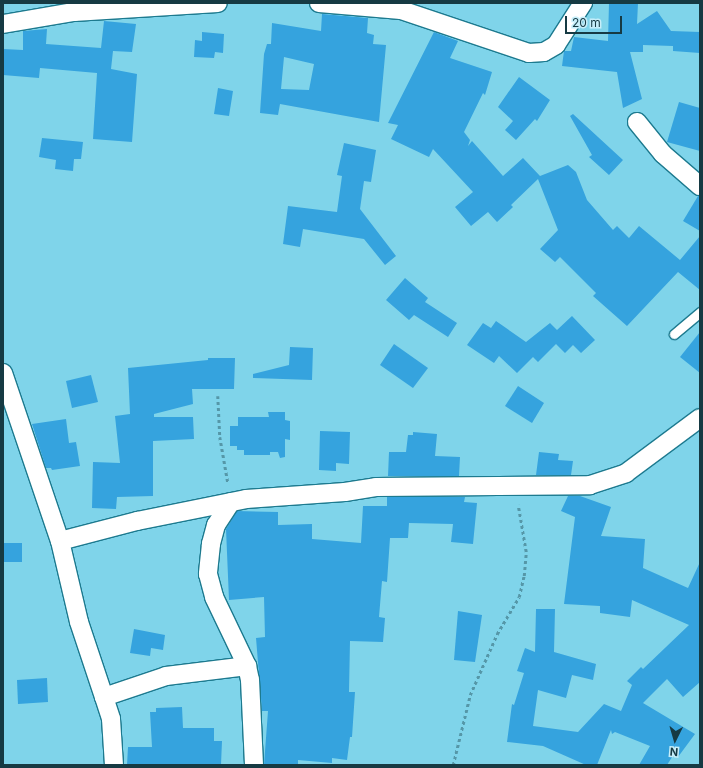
<!DOCTYPE html>
<html>
<head>
<meta charset="utf-8">
<style>
	body { margin:0 }
	#map { position:relative; width:703px; height:768px; overflow:hidden; background:#7fd4ea; font-family:Inter,sans-serif }
	div>[style] { position:absolute }
	[style*='--x'] { left:calc(var(--x)*1px); top:calc(var(--y)*1px); width:calc(var(--w)*1px); rotate:calc(var(--a)*1deg) }
	.building>* { inset:0; background:#35a3de }
	.path>* { height:2.5px; margin-top:-1.25px; transform-origin:0; background:repeating-linear-gradient(90deg,#5597a8 0 3px,transparent 0 6px) }
	.roads { filter:drop-shadow(1px 0 #1d7a8f) drop-shadow(-1px 0 #1d7a8f) drop-shadow(0 1px #1d7a8f) drop-shadow(0 -1px #1d7a8f) }
	.service>* { height:9px; margin:-4.5px; padding:0 4.5px; transform-origin:4.5px; border-radius:4.5px; background:#fff }
	.minor>* { height:18px; margin:-9px; padding:0 9px; transform-origin:9px; border-radius:9px; background:#fff }
	span { translate:-50% -50%; white-space:nowrap; text-align:center; line-height:1.15; -webkit-text-stroke:3px #c6eef9; paint-order:stroke }
	.frame { position:absolute; inset:0; border:4px solid #163a43; pointer-events:none }
	.north { position:absolute; left:655px; top:720px; width:40px; height:40px; -webkit-text-stroke:3px #c6eef9; paint-order:stroke; rotate:185deg; font-size:11px; font-weight:700; line-height:16px; text-align:center; color:#163a43 }
	.north::after { content:''; display:block; margin:auto; width:14px; height:18px; background:#163a43; clip-path:polygon(50% 0,100% 100%,50% 72%,0 100%) }
	.scale { position:absolute; left:565px; top:16px; width:57px; height:18px; box-sizing:border-box; border:2px solid #163a43; border-top:0; padding-left:5px; font-size:12px; line-height:14px; white-space:nowrap; color:#163a43; -webkit-text-stroke:3px #c6eef9; paint-order:stroke }
</style>
</head>
<body>
<div id="map">
	<div class="building">
		<div style="clip-path:polygon(609px 3px,638px 3px,637px 24px,657px 11px,671px 31px,700px 32px,700px 53px,673px 51px,673px 46px,643px 45px,643px 52px,630px 52px,642px 99px,623px 108px,617px 72px,562px 66px,564px 51px,571px 51px,574px 37px,608px 41px)"></div>
		<div style="clip-path:polygon(evenodd,322px 14px,368px 18px,367px 33px,374px 35px,373px 44px,386px 45px,379px 122px,280px 104px,278px 115px,260px 113px,264px 54px,267px 44px,271px 44px,272px 23px,321px 31px,322px 14px,284px 57px,314px 64px,309px 90px,281px 89px,284px 57px)"></div>
		<div style="clip-path:polygon(104px 21px,136px 24px,132px 52px,113px 51px,111px 69px,137px 74px,132px 142px,93px 139px,97px 73px,40px 68px,39px 78px,3px 75px,3px 49px,23px 50px,23px 31px,47px 29px,46px 44px,101px 48px)"></div>
		<div style="clip-path:polygon(202px 32px,224px 34px,223px 53px,215px 52px,214px 58px,194px 57px,195px 40px,202px 41px)"></div>
		<div style="clip-path:polygon(434px 32px,458px 41px,450px 58px,492px 72px,485px 95px,483px 93px,464px 132px,470px 140px,468px 146px,472px 141px,503px 176px,523px 158px,540px 176px,568px 165px,576px 172px,587px 200px,613px 230px,617px 226px,629px 238px,639px 226px,680px 260px,700px 236px,700px 290px,678px 272px,627px 326px,593px 296px,596px 293px,560px 257px,555px 262px,540px 249px,558px 230px,538px 179px,511px 205px,513px 207px,497px 222px,488px 212px,471px 226px,455px 207px,473px 192px,433px 149px,429px 157px,391px 139px,398px 125px,388px 123px)"></div>
		<div style="clip-path:polygon(519px 77px,550px 100px,537px 121px,535px 119px,516px 140px,505px 130px,513px 121px,498px 107px)"></div>
		<div style="clip-path:polygon(218px 88px,233px 91px,229px 116px,214px 114px)"></div>
		<div style="clip-path:polygon(679px 102px,700px 108px,700px 151px,667px 142px)"></div>
		<div style="clip-path:polygon(573px 114px,623px 160px,609px 175px,589px 157px,592px 155px,570px 116px)"></div>
		<div style="clip-path:polygon(42px 138px,83px 142px,81px 159px,74px 159px,73px 171px,55px 169px,56px 160px,39px 157px)"></div>
		<div style="clip-path:polygon(344px 143px,376px 150px,371px 182px,364px 181px,360px 209px,396px 256px,385px 265px,364px 239px,303px 229px,300px 247px,283px 244px,288px 206px,337px 212px,342px 176px,337px 175px)"></div>
		<div style="clip-path:polygon(698px 196px,700px 196px,700px 231px,683px 221px)"></div>
		<div style="clip-path:polygon(405px 278px,428px 298px,425px 302px,457px 323px,448px 337px,414px 315px,409px 320px,386px 300px)"></div>
		<div style="clip-path:polygon(572px 316px,595px 340px,581px 353px,573px 345px,565px 353px,556px 344px,538px 362px,533px 357px,517px 373px,499px 356px,494px 363px,467px 345px,483px 323px,491px 328px,496px 321px,526px 342px,550px 323px,557px 330px)"></div>
		<div style="clip-path:polygon(700px 332px,700px 373px,680px 357px)"></div>
		<div style="clip-path:polygon(394px 344px,428px 368px,413px 388px,380px 365px)"></div>
		<div style="clip-path:polygon(290px 347px,313px 348px,312px 380px,253px 378px,253px 374px,289px 365px)"></div>
		<div style="clip-path:polygon(208px 358px,235px 358px,234px 389px,192px 389px,193px 404px,154px 414px,154px 417px,193px 417px,194px 439px,153px 441px,153px 496px,117px 497px,116px 509px,92px 508px,93px 462px,120px 463px,115px 416px,130px 414px,128px 368px,208px 360px)"></div>
		<div style="clip-path:polygon(91px 375px,98px 402px,72px 408px,66px 381px)"></div>
		<div style="clip-path:polygon(518px 386px,544px 403px,532px 423px,505px 406px)"></div>
		<div style="clip-path:polygon(268px 412px,285px 412px,285px 420px,290px 421px,290px 440px,285px 439px,285px 457px,280px 458px,278px 452px,270px 452px,270px 455px,244px 455px,244px 450px,237px 450px,237px 446px,230px 446px,230px 426px,238px 426px,238px 417px,269px 417px)"></div>
		<div style="clip-path:polygon(66px 419px,69px 443px,76px 442px,80px 466px,52px 470px,51px 468px,46px 468px,32px 424px)"></div>
		<div style="clip-path:polygon(320px 431px,350px 432px,349px 464px,336px 463px,336px 471px,319px 470px)"></div>
		<div style="clip-path:polygon(413px 432px,437px 434px,435px 456px,460px 457px,459px 476px,388px 476px,389px 452px,406px 452px,408px 435px,413px 435px)"></div>
		<div style="clip-path:polygon(539px 452px,559px 454px,558px 460px,573px 461px,571px 475px,536px 475px)"></div>
		<div style="clip-path:polygon(568px 496px,580px 496px,611px 507px,601px 536px,645px 539px,643px 568px,688px 588px,700px 562px,700px 682px,683px 697px,667px 679px,643px 703px,695px 734px,678px 757px,674px 754px,667px 765px,639px 765px,650px 746px,615px 732px,612px 734px,611px 730px,597px 765px,586px 765px,543px 746px,507px 742px,512px 704px,514px 705px,524px 673px,517px 671px,525px 648px,535px 652px,536px 609px,555px 609px,554px 652px,596px 664px,593px 680px,572px 675px,566px 698px,538px 690px,533px 726px,578px 732px,604px 704px,621px 711px,632px 685px,627px 681px,641px 667px,643px 669px,689px 625px,632px 600px,630px 617px,600px 613px,600px 606px,564px 604px,575px 517px,561px 511px)"></div>
		<div style="clip-path:polygon(387px 497px,465px 497px,464px 502px,477px 503px,473px 544px,451px 542px,453px 524px,409px 523px,408px 538px,390px 538px,387px 582px,382px 581px,379px 617px,385px 618px,383px 642px,350px 641px,349px 692px,355px 692px,352px 737px,350px 737px,347px 760px,332px 758px,332px 763px,298px 760px,298px 765px,264px 765px,268px 711px,262px 711px,256px 638px,265px 637px,264px 597px,229px 600px,226px 529px,237px 511px,278px 512px,278px 525px,312px 524px,312px 539px,361px 543px,363px 506px,387px 506px)"></div>
		<div style="clip-path:polygon(3px 543px,22px 543px,22px 562px,3px 562px)"></div>
		<div style="clip-path:polygon(458px 611px,482px 615px,475px 662px,454px 660px)"></div>
		<div style="clip-path:polygon(134px 629px,165px 635px,163px 650px,151px 648px,150px 656px,130px 653px)"></div>
		<div style="clip-path:polygon(47px 678px,48px 702px,18px 704px,17px 680px)"></div>
		<div style="clip-path:polygon(182px 707px,183px 728px,214px 728px,214px 741px,222px 741px,221px 765px,127px 765px,128px 747px,152px 747px,150px 712px,156px 712px,156px 708px)"></div>
	</div>
	<div class="path">
		<div style="--x:218;--y:396;--w:41;--a:87.2"></div>
		<div style="--x:220;--y:437;--w:47;--a:80.1"></div>
		<div style="--x:453;--y:765;--w:72;--a:-76.3"></div>
		<div style="--x:470;--y:695;--w:67;--a:-66.1"></div>
		<div style="--x:497;--y:634;--w:43;--a:-59.3"></div>
		<div style="--x:519;--y:597;--w:22;--a:-77"></div>
		<div style="--x:524;--y:576;--w:24;--a:-85"></div>
		<div style="--x:526;--y:552;--w:48;--a:-99.7"></div>
	</div>
	<div class="roads">
		<div class="service">
			<div style="--x:674;--y:334;--w:34;--a:-40"></div>
		</div>
		<div class="minor">
			<div style="--x:319;--y:3;--w:82;--a:4.9"></div>
			<div style="--x:401;--y:10;--w:135;--a:18.6"></div>
			<div style="--x:529;--y:53;--w:15;--a:-4"></div>
			<div style="--x:544;--y:52;--w:14;--a:-30"></div>
			<div style="--x:556;--y:45;--w:50;--a:-57.3"></div>
			<div style="--x:3;--y:24;--w:72;--a:-9.6"></div>
			<div style="--x:74;--y:12;--w:144;--a:-3.6"></div>
			<div style="--x:637;--y:122;--w:41;--a:50.9"></div>
			<div style="--x:663;--y:154;--w:49;--a:40.9"></div>
			<div style="--x:3;--y:373;--w:177;--a:71.3"></div>
			<div style="--x:60;--y:541;--w:83;--a:76.8"></div>
			<div style="--x:79;--y:622;--w:79;--a:71.6"></div>
			<div style="--x:104;--y:697;--w:23;--a:72"></div>
			<div style="--x:111;--y:719;--w:46;--a:86.3"></div>
			<div style="--x:231;--y:502;--w:27;--a:123"></div>
			<div style="--x:216;--y:525;--w:20;--a:105"></div>
			<div style="--x:211;--y:544;--w:30;--a:96"></div>
			<div style="--x:208;--y:574;--w:24;--a:75"></div>
			<div style="--x:214;--y:597;--w:76;--a:64.4"></div>
			<div style="--x:247;--y:666;--w:14;--a:78"></div>
			<div style="--x:250;--y:680;--w:85;--a:87.3"></div>
			<div style="--x:60;--y:541;--w:80;--a:-14.6"></div>
			<div style="--x:137;--y:521;--w:111;--a:-11.4"></div>
			<div style="--x:246;--y:499;--w:99;--a:-4"></div>
			<div style="--x:345;--y:492;--w:31;--a:-9"></div>
			<div style="--x:376;--y:487;--w:214;--a:-0.5"></div>
			<div style="--x:590;--y:485;--w:38;--a:-18"></div>
			<div style="--x:626;--y:473;--w:92;--a:-36.6"></div>
			<div style="--x:104;--y:697;--w:65;--a:-18.7"></div>
			<div style="--x:166;--y:676;--w:82;--a:-7"></div>
		</div>
	</div>
	<div class="frame"></div>
	<div class="north">N</div>
	<div class="scale">20 m</div>
</div>
</body>
</html>
